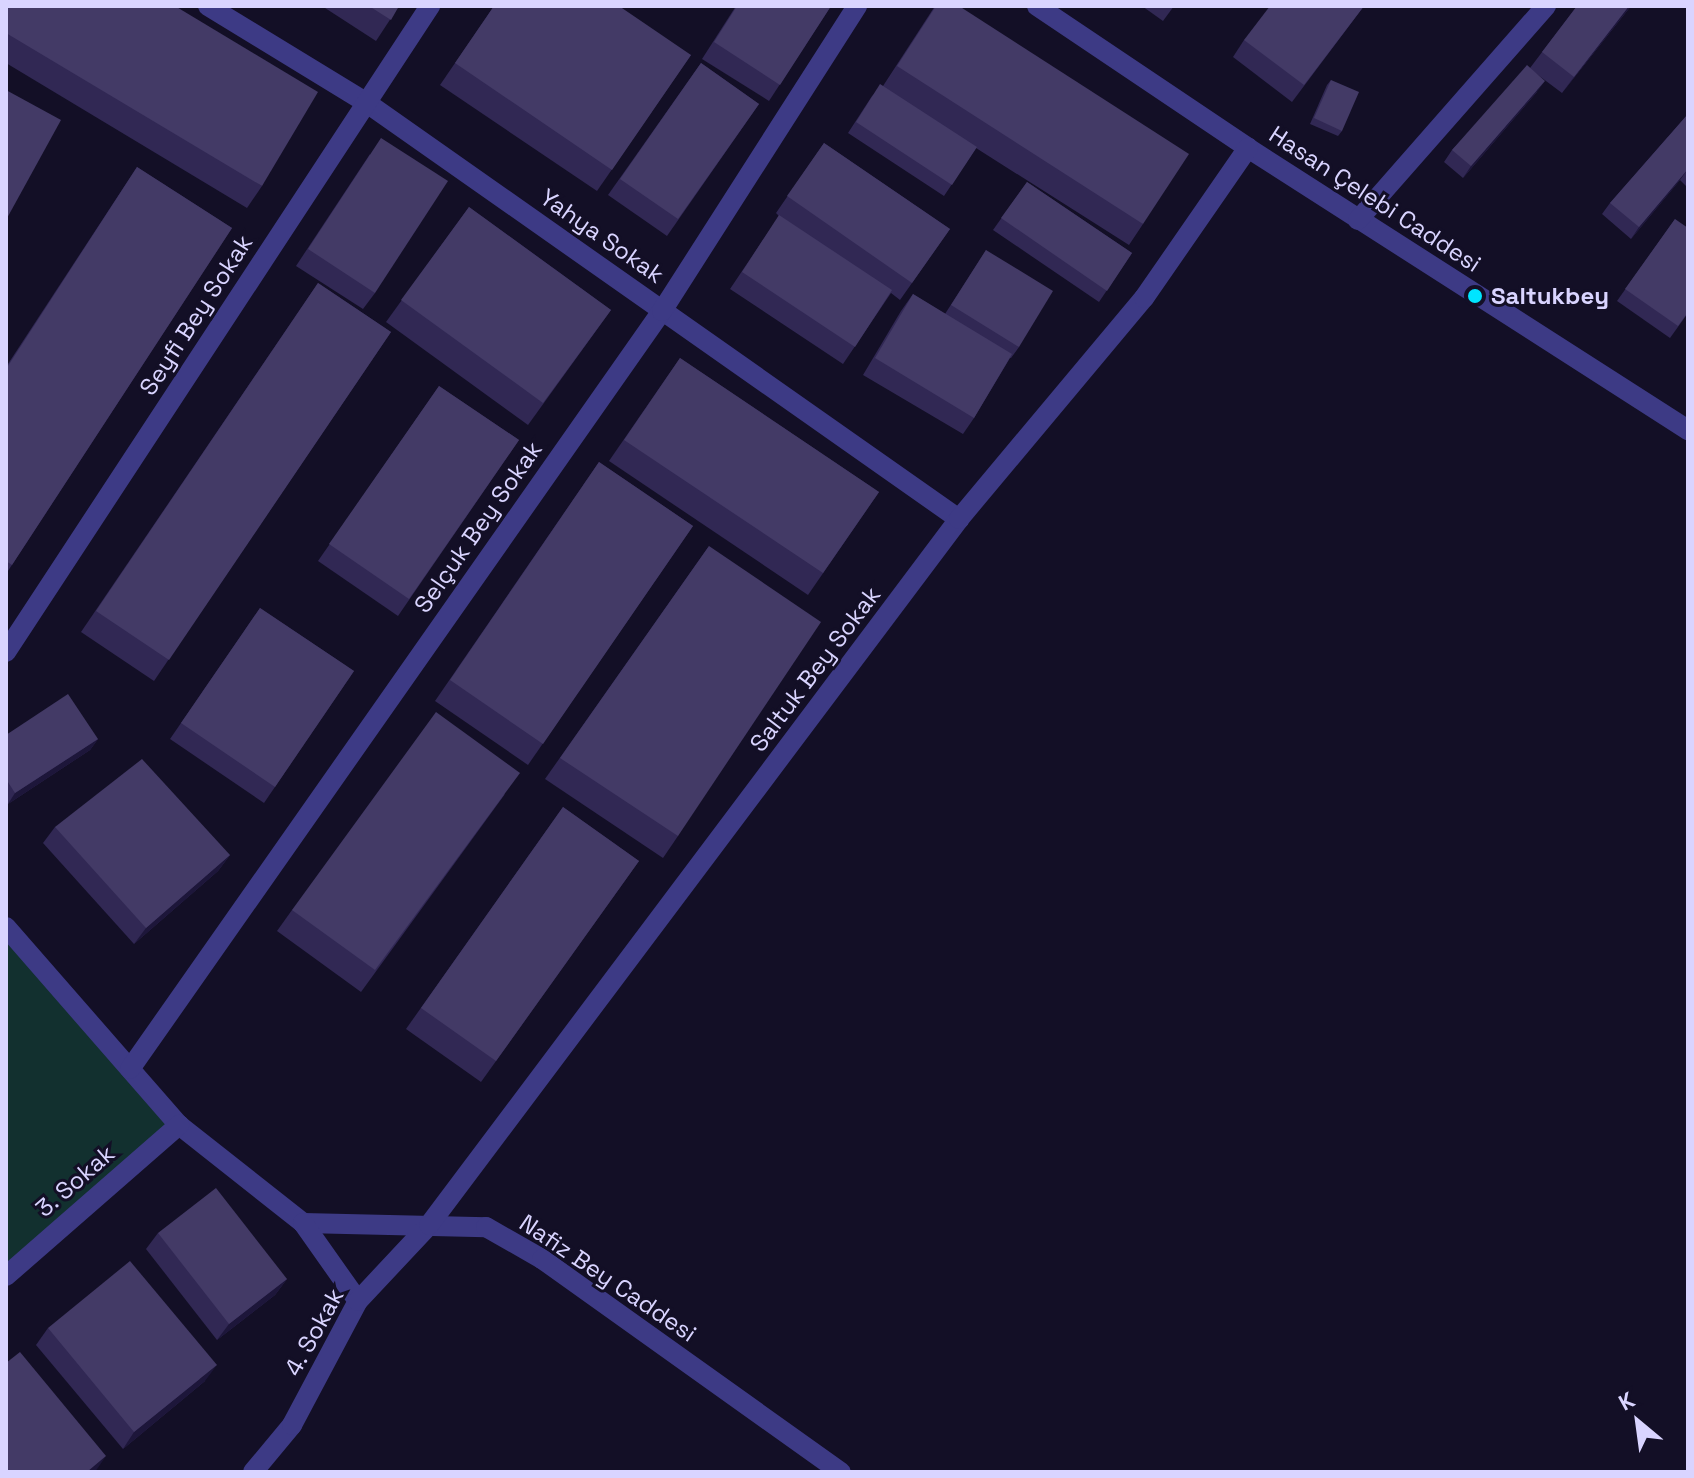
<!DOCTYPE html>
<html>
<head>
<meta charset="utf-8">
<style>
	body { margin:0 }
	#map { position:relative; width:1694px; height:1478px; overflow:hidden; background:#130f26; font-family:"Space Grotesk",sans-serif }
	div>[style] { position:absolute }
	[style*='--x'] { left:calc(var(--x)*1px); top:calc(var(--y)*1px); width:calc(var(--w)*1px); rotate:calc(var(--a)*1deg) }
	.green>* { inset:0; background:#12302f }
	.minor>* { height:20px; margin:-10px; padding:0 10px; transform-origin:10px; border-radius:10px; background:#3d3a85 }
	.wall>* { inset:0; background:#312854 }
	.shaded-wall>* { inset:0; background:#1d163a }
	.building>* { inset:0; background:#433a66 }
	.dots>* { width:22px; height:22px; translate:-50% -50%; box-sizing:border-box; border:4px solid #130f26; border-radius:50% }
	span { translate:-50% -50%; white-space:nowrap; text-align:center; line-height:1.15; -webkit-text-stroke:6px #130f26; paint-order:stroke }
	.street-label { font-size:24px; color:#d9d4ff }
	.poi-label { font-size:24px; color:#d9d4ff; font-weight:700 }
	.left { translate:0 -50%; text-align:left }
	.frame { position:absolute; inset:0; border:8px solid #d9d4ff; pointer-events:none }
	.north { position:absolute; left:1598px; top:1382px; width:80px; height:80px; -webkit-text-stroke:6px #130f26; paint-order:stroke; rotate:331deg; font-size:22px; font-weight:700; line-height:32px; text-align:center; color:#d9d4ff }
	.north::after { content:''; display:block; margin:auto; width:28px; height:36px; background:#d9d4ff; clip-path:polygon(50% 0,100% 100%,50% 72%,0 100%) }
</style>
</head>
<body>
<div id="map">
	<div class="green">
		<div style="clip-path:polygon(6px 927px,179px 1125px,6px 1276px)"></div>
	</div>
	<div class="minor">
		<div style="--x:208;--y:6;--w:186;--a:31.4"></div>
		<div style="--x:367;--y:103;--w:724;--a:35.1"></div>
		<div style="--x:1037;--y:6;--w:254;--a:33.9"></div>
		<div style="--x:1248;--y:148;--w:523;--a:32.66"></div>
		<div style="--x:1358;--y:220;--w:285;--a:-48.7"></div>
		<div style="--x:6;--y:652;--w:773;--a:-56.72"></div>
		<div style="--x:6;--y:927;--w:263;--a:48.9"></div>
		<div style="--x:179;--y:1125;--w:158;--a:38.3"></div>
		<div style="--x:303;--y:1223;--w:183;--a:1.3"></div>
		<div style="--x:486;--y:1227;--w:64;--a:29.7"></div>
		<div style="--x:542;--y:1259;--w:367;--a:35.5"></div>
		<div style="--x:130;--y:1069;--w:926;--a:-54.94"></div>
		<div style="--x:662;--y:311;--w:362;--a:-57.4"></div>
		<div style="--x:303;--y:1223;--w:95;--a:54.8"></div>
		<div style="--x:6;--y:1276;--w:230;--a:-41.1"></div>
		<div style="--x:253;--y:1472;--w:61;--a:-50.3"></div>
		<div style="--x:292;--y:1425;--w:140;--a:-62"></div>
		<div style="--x:358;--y:1301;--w:104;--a:-46.9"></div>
		<div style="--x:429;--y:1225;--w:883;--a:-53.1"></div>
		<div style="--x:959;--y:519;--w:288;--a:-50.1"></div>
		<div style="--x:1144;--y:298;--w:183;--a:-55.3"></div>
	</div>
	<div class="wall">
		<div style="clip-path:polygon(6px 6px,262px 186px,247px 208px,6px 63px)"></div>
		<div style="clip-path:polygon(322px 6px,399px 6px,376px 41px)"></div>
		<div style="clip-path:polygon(494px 6px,691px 55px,597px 191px,440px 85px)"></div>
		<div style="clip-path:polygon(736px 6px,831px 6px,769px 101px,702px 59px)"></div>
		<div style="clip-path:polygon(935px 6px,1143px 224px,1129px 245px,976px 148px,944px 196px,848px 133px,872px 96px,883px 86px)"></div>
		<div style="clip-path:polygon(1142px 6px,1174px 6px,1163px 21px)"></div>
		<div style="clip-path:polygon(1364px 6px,1292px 102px,1233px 57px,1244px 40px)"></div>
		<div style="clip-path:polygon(1577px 6px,1631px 6px,1562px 93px,1534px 72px,1537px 92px,1463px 178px,1444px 162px,1452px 150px,1530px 68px)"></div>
		<div style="clip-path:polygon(701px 63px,759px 104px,667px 236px,608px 195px)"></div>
		<div style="clip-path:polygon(1331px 80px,1342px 131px,1338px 136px,1310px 124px,1327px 85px)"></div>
		<div style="clip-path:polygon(1688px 114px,1688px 188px,1680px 180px,1631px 239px,1602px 214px,1610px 203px)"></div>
		<div style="clip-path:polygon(824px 143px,950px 229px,900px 300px,891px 293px,843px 364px,730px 289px,779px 216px,776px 213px)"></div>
		<div style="clip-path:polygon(370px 154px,375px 293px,363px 309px,296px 266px)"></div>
		<div style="clip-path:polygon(137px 167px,232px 228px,6px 574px,6px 367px)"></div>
		<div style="clip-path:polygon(1027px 182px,1132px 253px,1099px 302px,993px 230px)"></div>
		<div style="clip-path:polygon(469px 207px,611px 310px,528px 425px,386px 322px)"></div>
		<div style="clip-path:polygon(1675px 219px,1688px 313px,1670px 338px,1617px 301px)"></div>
		<div style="clip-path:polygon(986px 250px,1019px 347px,1011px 358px,1010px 358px,974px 418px,963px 434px,863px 375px,901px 311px,913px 294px,945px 314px)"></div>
		<div style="clip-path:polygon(318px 283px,391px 332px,154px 681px,81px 632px)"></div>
		<div style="clip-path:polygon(680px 358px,879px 492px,808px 595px,609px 461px)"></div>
		<div style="clip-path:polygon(439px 386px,519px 440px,398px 616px,318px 561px)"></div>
		<div style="clip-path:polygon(599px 462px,693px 526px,528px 765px,435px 701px)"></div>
		<div style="clip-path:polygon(709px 546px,678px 836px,663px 858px,545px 779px)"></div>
		<div style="clip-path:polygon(260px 608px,354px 671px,264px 803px,170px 739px)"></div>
		<div style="clip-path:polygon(6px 735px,98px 739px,90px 750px,8px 804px,6px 802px)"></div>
		<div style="clip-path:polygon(505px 794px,361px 992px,277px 931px,292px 910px)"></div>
		<div style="clip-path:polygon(563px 807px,639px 861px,481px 1082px,406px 1029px)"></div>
		<div style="clip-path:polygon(55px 827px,230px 855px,218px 871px,134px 944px,43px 843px)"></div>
		<div style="clip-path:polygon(158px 1233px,287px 1279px,275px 1295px,217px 1340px,146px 1249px)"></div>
		<div style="clip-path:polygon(48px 1328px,205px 1381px,123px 1449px,36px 1345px)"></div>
	</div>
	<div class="shaded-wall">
		<div style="clip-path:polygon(1629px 6px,1631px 6px,1562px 93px,1574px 77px)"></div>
		<div style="clip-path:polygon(1545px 81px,1537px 92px,1463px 178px,1471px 166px)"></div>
		<div style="clip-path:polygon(1688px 169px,1680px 180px,1631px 239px,1639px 227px)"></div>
		<div style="clip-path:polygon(98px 739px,90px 750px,8px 804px,15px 793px)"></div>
		<div style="clip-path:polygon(230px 855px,218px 871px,134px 944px,146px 928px)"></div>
		<div style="clip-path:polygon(287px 1279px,275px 1295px,217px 1340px,229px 1324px)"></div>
		<div style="clip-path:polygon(217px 1365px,205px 1381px,123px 1449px,134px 1432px)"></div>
		<div style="clip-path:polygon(106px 1456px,95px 1472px,87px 1472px)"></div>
	</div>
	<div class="building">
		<div style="clip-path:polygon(6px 6px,175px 6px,318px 92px,262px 186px,6px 33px)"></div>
		<div style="clip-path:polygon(369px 6px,399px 6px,391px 20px)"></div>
		<div style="clip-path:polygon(494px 6px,619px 6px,691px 55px,612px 170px,455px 63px)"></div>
		<div style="clip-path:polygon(737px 6px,831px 6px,780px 85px,714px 42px)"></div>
		<div style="clip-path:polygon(936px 6px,959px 6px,1189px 154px,1143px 224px,897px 66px)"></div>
		<div style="clip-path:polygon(1270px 6px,1364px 6px,1304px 85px,1244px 40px)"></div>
		<div style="clip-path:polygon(1577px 6px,1629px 6px,1574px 77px,1542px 52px)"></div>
		<div style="clip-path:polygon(701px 63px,759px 104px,678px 219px,620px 179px)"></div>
		<div style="clip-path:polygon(1527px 65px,1545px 81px,1471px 166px,1452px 150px)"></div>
		<div style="clip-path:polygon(1331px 80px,1359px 92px,1342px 131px,1314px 118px)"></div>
		<div style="clip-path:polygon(880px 84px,977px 147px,952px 185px,856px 122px)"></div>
		<div style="clip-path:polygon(6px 90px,61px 120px,6px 220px)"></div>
		<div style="clip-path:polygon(1688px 114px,1688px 169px,1639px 227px,1610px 203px)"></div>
		<div style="clip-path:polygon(381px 138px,448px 181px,375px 293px,308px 249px)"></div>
		<div style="clip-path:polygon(824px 143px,950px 229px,912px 283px,787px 196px)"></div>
		<div style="clip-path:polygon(137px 167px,232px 228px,12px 565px,6px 561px,6px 369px)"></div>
		<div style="clip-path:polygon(1027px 182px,1132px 253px,1107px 291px,1001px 218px)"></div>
		<div style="clip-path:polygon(469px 207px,611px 310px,543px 403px,401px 300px)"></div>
		<div style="clip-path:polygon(779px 215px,892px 290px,855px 347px,742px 272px)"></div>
		<div style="clip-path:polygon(1675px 219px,1688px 228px,1688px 312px,1678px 326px,1625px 289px)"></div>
		<div style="clip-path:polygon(986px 250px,1053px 291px,1019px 347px,951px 305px)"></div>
		<div style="clip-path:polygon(318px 283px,391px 332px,169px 660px,96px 611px)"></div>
		<div style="clip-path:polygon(913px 294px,1012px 354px,974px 418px,875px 358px)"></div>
		<div style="clip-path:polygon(680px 358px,879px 492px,823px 573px,624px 440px)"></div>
		<div style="clip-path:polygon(439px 386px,519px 440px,409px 599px,329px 544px)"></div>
		<div style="clip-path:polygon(599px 462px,693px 526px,543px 744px,450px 680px)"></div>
		<div style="clip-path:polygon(709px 546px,821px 622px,678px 836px,560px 758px)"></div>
		<div style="clip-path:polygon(260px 608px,354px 671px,275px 787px,181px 723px)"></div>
		<div style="clip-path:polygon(68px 694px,98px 739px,15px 793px,6px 779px,6px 735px)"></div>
		<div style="clip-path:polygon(436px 712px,520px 773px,375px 970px,292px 910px)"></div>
		<div style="clip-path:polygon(142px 759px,230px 855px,146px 928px,55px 827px)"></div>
		<div style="clip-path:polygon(563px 807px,639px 861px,496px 1061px,421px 1008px)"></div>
		<div style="clip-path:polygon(216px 1188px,287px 1279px,229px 1324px,158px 1233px)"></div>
		<div style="clip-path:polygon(130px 1261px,217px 1365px,134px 1432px,48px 1328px)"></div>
		<div style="clip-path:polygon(20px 1352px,106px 1456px,87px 1472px,6px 1472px,6px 1363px)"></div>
	</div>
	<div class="dots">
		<div style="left:1475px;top:296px;background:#00e5ff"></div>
	</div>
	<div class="street-label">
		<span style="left:1375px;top:199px;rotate:33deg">Hasan Çelebi Caddesi</span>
		<span style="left:602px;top:236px;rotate:35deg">Yahya Sokak</span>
		<span style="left:196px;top:315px;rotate:-57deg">Seyfi Bey Sokak</span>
		<span style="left:478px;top:527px;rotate:-55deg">Selçuk Bey Sokak</span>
		<span style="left:815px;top:669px;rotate:-53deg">Saltuk Bey Sokak</span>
		<span style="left:75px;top:1181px;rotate:-41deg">3. Sokak</span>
		<span style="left:608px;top:1278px;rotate:34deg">Nafiz Bey Caddesi</span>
		<span style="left:314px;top:1332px;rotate:-61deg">4. Sokak</span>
	</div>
	<div class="poi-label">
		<span class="left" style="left:1491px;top:296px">Saltukbey</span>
	</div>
	<div class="frame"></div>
	<div class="north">K</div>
</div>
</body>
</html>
